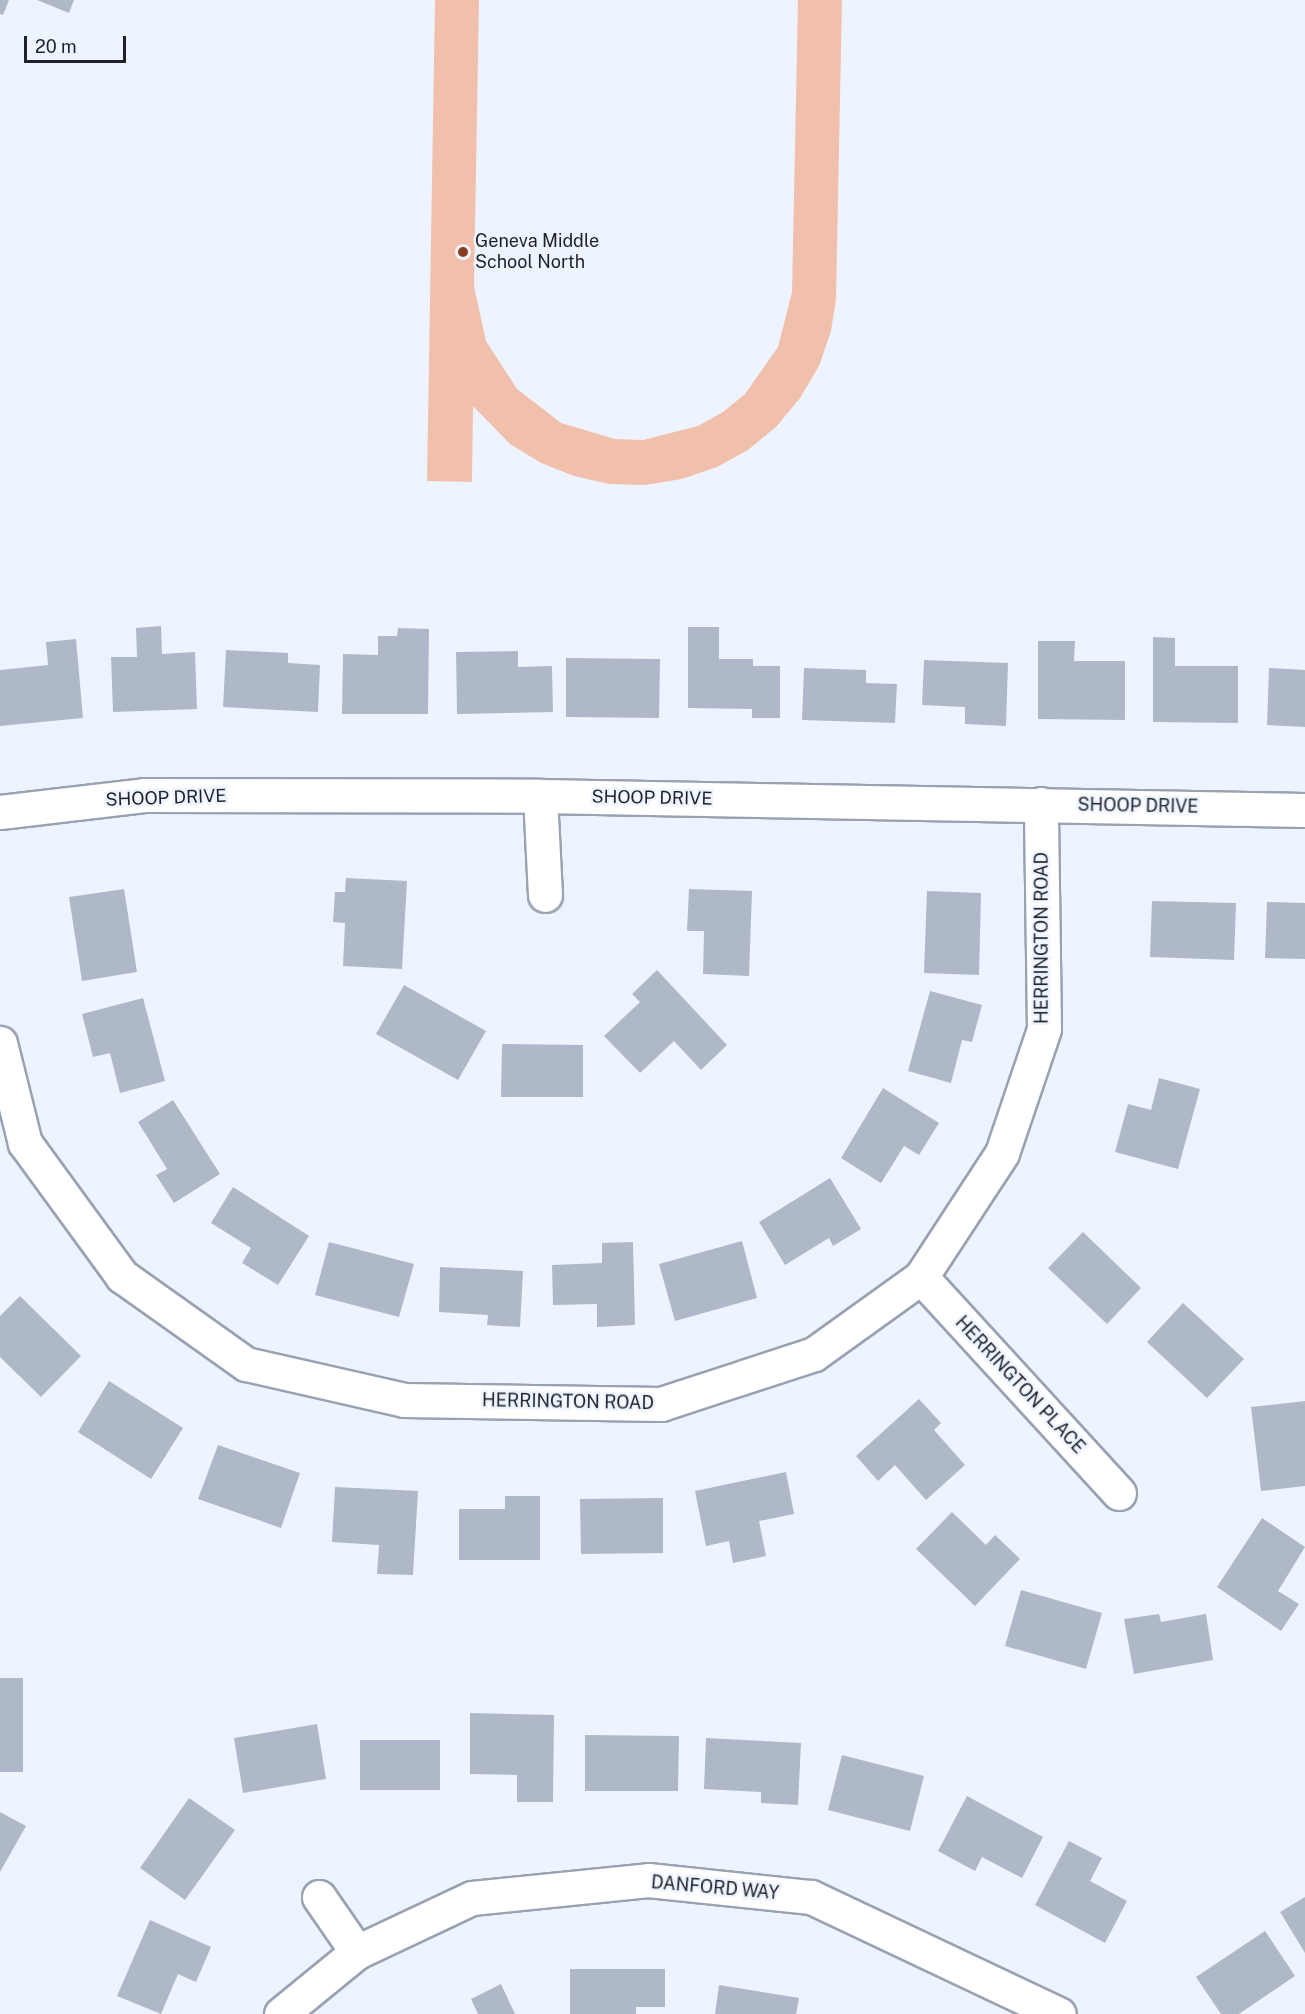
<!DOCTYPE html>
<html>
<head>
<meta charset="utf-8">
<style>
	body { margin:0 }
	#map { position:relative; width:1305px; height:2014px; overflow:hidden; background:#eef4ff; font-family:"Public Sans",sans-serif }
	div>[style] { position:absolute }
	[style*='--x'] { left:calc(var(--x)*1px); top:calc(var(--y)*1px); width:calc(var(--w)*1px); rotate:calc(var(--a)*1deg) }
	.green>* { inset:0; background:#f1c0ac }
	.building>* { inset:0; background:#afb8c9 }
	.roads { filter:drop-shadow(2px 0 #99a2b2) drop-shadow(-2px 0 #99a2b2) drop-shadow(0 2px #99a2b2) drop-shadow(0 -2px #99a2b2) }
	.minor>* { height:33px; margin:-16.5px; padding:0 16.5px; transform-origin:16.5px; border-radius:16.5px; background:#fff }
	.dots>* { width:16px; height:16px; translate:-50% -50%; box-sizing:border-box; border:3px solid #eef4ff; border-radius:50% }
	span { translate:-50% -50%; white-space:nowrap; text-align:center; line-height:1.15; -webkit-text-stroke:5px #eef4ff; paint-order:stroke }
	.poi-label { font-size:18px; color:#1e2228 }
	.left { translate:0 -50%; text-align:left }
	.street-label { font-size:18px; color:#1e2228 }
	.scale { position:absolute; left:24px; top:36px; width:102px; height:27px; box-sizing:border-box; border:3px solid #1e2228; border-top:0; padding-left:8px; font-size:18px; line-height:21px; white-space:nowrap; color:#1e2228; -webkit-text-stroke:4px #eef4ff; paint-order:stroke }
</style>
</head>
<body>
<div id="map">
	<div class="green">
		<div style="clip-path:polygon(435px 0,479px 0,474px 286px,486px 341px,517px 389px,561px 423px,615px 439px,643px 440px,698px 426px,723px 412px,745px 394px,778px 347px,792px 292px,798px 0,842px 0,836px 299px,831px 331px,819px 366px,800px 398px,777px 426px,748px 450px,717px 467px,682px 479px,645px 485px,609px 484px,574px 476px,541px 463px,510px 444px,473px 406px,472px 482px,427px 481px)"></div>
	</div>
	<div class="building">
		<div style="clip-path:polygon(0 0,9px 0,3px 15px,0 14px)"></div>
		<div style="clip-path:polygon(37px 0,74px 0,69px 13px)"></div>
		<div style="clip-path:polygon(161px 626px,162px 654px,195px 652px,197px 709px,113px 712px,111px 657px,137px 657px,136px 628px)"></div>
		<div style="clip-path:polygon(688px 627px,719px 627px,719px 659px,753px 659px,753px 666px,780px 666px,780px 718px,752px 718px,752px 709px,688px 708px)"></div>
		<div style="clip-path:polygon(398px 628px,429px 629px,428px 714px,342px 714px,343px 654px,378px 655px,378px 636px,397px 636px)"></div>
		<div style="clip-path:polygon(1153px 637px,1175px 638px,1175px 666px,1238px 666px,1238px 723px,1153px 722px)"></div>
		<div style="clip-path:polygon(76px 639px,83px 718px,0 726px,0 670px,48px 665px,46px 642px)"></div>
		<div style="clip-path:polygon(1038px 641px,1075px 641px,1074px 661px,1125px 661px,1125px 720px,1038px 719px)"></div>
		<div style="clip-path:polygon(226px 650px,288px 653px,288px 663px,320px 665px,318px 712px,223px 707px)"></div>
		<div style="clip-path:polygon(518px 651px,518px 667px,552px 666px,553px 712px,457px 714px,456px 652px)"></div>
		<div style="clip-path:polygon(566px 658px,660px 659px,659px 718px,566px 717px)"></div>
		<div style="clip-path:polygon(924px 660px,1008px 663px,1006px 726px,965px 724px,965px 707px,922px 705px)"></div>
		<div style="clip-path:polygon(804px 668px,866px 670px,866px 683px,897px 684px,895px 723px,802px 720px)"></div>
		<div style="clip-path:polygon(1269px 668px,1305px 670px,1305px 727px,1267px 725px)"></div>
		<div style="clip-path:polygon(346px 878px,407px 881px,402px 969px,343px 966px,345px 923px,333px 922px,335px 892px,345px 892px)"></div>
		<div style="clip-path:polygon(124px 889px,137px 972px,82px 981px,69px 897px)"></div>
		<div style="clip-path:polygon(689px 889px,752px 891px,749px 976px,703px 974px,704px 931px,687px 931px)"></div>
		<div style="clip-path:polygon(927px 891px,981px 893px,979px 975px,924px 973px)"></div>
		<div style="clip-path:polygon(1152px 901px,1236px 903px,1234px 960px,1150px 957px)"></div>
		<div style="clip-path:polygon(1267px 902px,1305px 903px,1305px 959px,1265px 958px)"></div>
		<div style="clip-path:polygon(657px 970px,727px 1045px,701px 1070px,674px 1041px,640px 1073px,604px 1036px,640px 1002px,632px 994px)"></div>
		<div style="clip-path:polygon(404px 985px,486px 1031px,458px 1080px,376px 1034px)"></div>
		<div style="clip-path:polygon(930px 991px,982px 1005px,972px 1042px,962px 1040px,951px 1083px,908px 1071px)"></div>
		<div style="clip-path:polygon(143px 998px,165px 1081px,120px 1093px,110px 1053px,93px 1057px,82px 1014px)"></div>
		<div style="clip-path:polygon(502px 1044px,583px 1045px,583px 1097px,501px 1097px)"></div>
		<div style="clip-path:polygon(1159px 1078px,1200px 1089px,1178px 1169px,1115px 1152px,1128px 1104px,1151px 1110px)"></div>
		<div style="clip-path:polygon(883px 1088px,939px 1123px,919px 1155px,904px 1146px,881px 1183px,841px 1158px)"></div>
		<div style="clip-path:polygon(173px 1100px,220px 1174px,174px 1203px,156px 1175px,167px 1169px,138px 1122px)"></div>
		<div style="clip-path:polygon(830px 1178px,861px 1229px,833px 1246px,829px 1238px,785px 1265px,759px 1222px)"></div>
		<div style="clip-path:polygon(233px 1187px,309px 1236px,278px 1285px,242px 1263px,251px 1248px,211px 1223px)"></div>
		<div style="clip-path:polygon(1083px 1232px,1141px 1288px,1107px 1324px,1048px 1268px)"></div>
		<div style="clip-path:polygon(742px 1241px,757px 1298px,675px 1321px,659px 1264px)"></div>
		<div style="clip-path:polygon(329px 1242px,414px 1264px,399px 1317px,315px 1295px)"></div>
		<div style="clip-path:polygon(633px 1242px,635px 1325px,597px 1327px,597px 1304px,553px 1305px,552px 1265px,602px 1263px,602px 1243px)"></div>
		<div style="clip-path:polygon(440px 1267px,523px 1271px,520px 1327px,487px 1325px,488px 1315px,439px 1312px)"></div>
		<div style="clip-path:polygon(20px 1296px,81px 1356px,41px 1397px,0 1357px,0 1316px)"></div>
		<div style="clip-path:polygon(1183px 1303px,1244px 1359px,1207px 1398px,1147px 1342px)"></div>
		<div style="clip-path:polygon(109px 1381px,183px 1428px,151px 1479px,78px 1432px)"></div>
		<div style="clip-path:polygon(919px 1399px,941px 1423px,934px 1430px,965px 1465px,926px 1500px,895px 1465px,878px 1481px,856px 1456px)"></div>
		<div style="clip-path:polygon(1305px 1401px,1305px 1486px,1261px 1491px,1251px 1407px)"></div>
		<div style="clip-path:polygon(218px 1445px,300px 1473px,281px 1528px,198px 1499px)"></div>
		<div style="clip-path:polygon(786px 1472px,794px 1514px,759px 1521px,766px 1556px,733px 1563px,729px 1541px,706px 1546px,695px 1491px)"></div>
		<div style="clip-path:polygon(335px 1487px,418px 1491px,413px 1575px,377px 1574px,379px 1545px,332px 1542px)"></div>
		<div style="clip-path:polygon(505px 1496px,540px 1496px,540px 1560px,459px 1560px,459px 1509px,505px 1509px)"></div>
		<div style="clip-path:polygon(663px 1498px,663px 1553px,581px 1554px,580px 1499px)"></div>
		<div style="clip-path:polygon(952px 1512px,986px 1545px,995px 1535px,1020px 1559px,975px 1606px,916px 1549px)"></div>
		<div style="clip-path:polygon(1262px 1518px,1305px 1547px,1278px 1591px,1299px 1604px,1281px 1631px,1217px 1587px)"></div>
		<div style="clip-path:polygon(1021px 1590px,1102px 1613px,1086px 1669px,1005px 1646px)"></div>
		<div style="clip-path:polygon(1159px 1614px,1161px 1622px,1206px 1614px,1213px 1660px,1134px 1674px,1124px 1619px)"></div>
		<div style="clip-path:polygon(0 1678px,23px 1678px,23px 1772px,0 1772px)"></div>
		<div style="clip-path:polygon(470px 1713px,554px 1715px,553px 1802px,517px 1802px,517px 1775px,470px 1774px)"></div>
		<div style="clip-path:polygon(317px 1724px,326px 1779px,243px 1793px,234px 1738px)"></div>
		<div style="clip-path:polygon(585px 1735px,679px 1736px,678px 1791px,585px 1791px)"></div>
		<div style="clip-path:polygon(706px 1738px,801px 1743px,798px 1805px,761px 1803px,761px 1792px,704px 1789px)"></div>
		<div style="clip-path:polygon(360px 1740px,440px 1740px,440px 1790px,360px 1790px)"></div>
		<div style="clip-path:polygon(842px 1755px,924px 1776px,910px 1831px,828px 1810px)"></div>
		<div style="clip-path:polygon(967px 1796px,1043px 1837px,1022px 1878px,982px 1857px,975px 1871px,938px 1851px)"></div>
		<div style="clip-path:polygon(189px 1798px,235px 1830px,185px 1900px,140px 1868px)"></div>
		<div style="clip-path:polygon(0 1812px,26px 1826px,0 1872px)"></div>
		<div style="clip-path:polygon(1069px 1841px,1102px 1858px,1090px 1881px,1127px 1901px,1105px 1943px,1035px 1905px)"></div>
		<div style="clip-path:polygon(1305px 1897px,1305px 1953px,1280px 1912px)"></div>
		<div style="clip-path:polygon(150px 1920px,211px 1947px,196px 1982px,178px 1974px,161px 2014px,117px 1996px)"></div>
		<div style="clip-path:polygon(1265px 1931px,1295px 1976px,1239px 2014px,1221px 2014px,1196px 1977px)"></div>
		<div style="clip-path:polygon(570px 1969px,665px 1969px,665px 2007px,636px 2007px,636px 2014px,570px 2014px)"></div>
		<div style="clip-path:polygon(501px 1984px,515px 2014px,478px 2014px,471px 1999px)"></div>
		<div style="clip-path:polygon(719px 1985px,799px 1998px,796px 2014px,715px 2014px)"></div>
	</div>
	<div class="roads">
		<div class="minor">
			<div style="--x:540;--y:796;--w:99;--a:87.1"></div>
			<div style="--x:0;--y:812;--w:145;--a:-6.7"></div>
			<div style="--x:144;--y:795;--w:396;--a:0.1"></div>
			<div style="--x:540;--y:796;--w:765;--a:1.05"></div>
			<div style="--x:0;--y:1043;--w:103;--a:76"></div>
			<div style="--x:25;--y:1143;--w:165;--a:53.9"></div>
			<div style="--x:122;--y:1276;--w:152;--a:35.4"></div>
			<div style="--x:246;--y:1364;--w:162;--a:12.8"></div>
			<div style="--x:404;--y:1400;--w:257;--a:0.9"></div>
			<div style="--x:661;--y:1404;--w:161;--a:-18.1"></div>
			<div style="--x:814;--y:1354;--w:132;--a:-35.7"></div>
			<div style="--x:921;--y:1277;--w:148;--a:-56.8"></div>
			<div style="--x:1002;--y:1153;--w:131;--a:-71.3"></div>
			<div style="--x:1044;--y:1029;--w:225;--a:-90.8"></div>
			<div style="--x:921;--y:1277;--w:293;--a:47.5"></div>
			<div style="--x:319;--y:1897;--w:67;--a:55.4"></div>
			<div style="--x:281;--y:2014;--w:98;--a:-39.2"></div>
			<div style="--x:357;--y:1952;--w:127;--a:-25.2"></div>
			<div style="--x:472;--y:1898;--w:177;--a:-5.8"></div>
			<div style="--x:648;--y:1880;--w:164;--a:6"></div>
			<div style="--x:811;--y:1897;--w:274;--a:25.3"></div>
		</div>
	</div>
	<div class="dots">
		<div style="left:463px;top:252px;background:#873f1f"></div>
	</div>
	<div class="poi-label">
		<span class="left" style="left:475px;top:252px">Geneva Middle<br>School North</span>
	</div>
	<div class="street-label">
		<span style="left:166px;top:798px;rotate:-2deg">SHOOP DRIVE</span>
		<span style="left:652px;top:798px;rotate:1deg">SHOOP DRIVE</span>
		<span style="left:1138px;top:806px;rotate:1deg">SHOOP DRIVE</span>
		<span style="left:1042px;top:938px;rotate:-90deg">HERRINGTON ROAD</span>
		<span style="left:1020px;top:1385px;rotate:47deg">HERRINGTON PLACE</span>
		<span style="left:568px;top:1402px;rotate:1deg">HERRINGTON ROAD</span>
		<span style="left:715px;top:1888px;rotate:5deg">DANFORD WAY</span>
	</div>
	<div class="scale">20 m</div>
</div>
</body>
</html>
